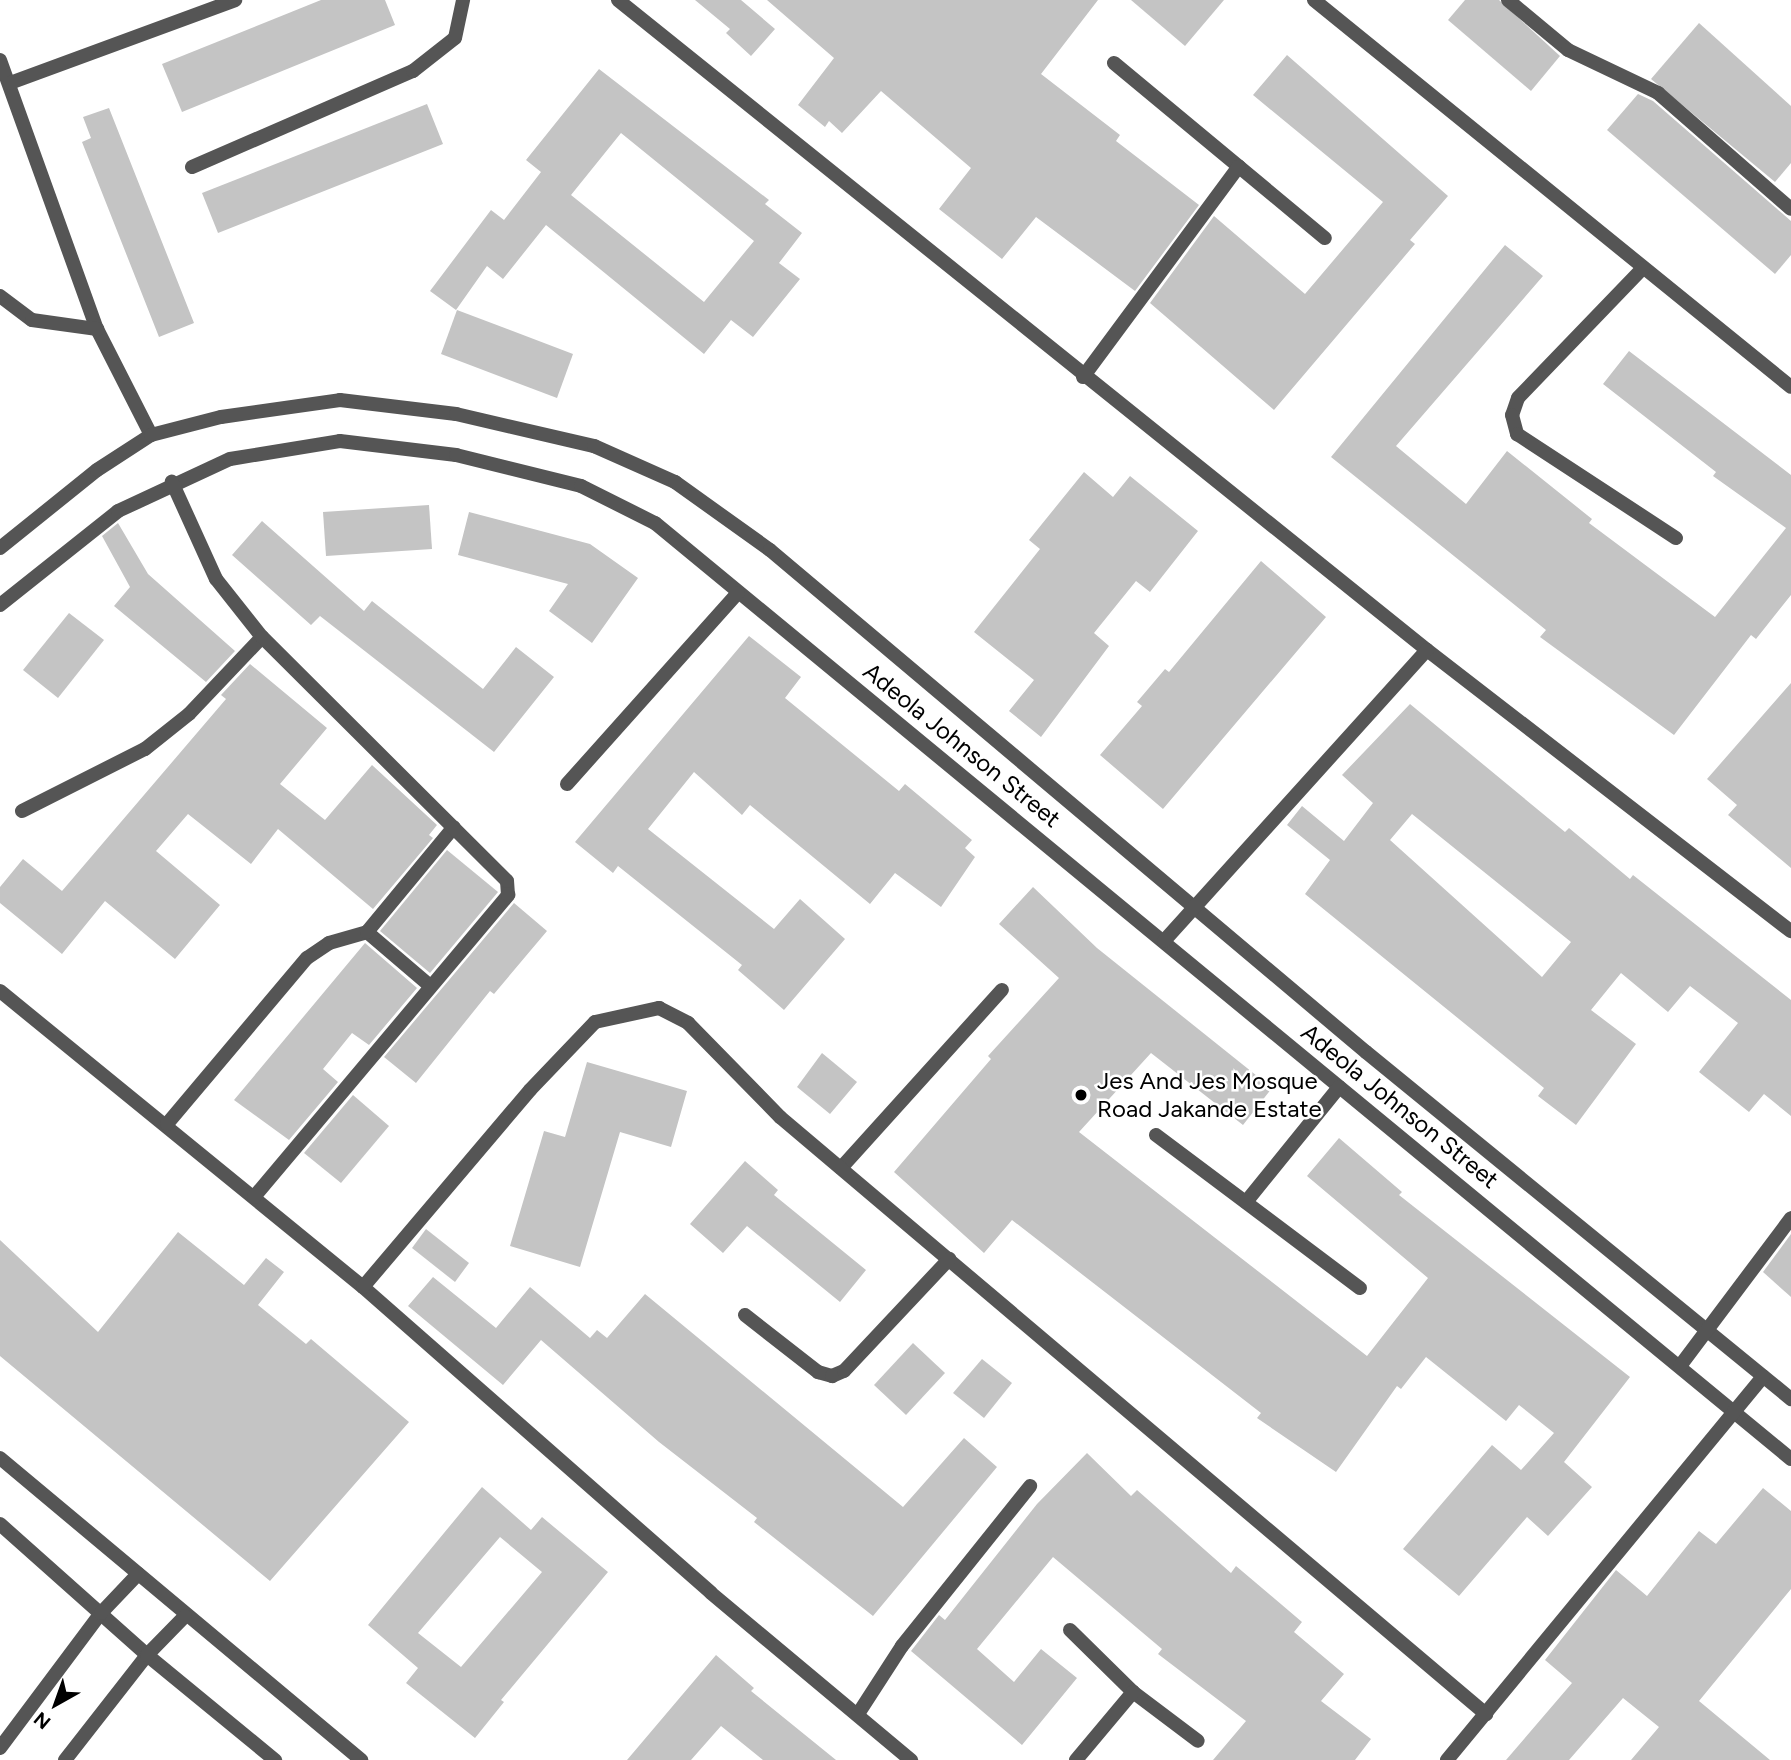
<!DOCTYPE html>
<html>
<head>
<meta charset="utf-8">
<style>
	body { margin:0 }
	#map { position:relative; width:1791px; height:1760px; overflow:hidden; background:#fff; font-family:Figtree,sans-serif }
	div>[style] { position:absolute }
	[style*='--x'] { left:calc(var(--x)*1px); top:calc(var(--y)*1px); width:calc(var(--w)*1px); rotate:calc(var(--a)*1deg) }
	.building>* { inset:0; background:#c4c4c4 }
	.minor>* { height:14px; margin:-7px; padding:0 7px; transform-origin:7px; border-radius:7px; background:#555 }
	.tertiary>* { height:14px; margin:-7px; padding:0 7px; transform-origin:7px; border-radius:7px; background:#555 }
	.dots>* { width:19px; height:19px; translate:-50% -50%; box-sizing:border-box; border:4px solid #fff; border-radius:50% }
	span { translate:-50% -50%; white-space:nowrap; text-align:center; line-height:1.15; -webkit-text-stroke:5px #fff; paint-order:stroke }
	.street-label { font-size:24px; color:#000 }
	.poi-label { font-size:24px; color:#000 }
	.left { translate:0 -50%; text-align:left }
	.north { position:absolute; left:21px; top:1669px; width:70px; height:70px; -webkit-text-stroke:5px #fff; paint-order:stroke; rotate:220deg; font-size:19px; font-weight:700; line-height:28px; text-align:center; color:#000 }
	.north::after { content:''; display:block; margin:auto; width:24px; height:32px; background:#000; clip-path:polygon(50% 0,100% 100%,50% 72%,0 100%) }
</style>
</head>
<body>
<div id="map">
	<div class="building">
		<div style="clip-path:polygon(321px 0,385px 0,395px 25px,182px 112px,162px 64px)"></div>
		<div style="clip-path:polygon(695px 0,741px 0,775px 29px,751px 56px,726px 33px,730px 29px)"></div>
		<div style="clip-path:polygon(767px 0,1098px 0,1041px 74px,1120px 135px,1116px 141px,1199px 205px,1135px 291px,1036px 217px,1002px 259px,939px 209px,971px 168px,881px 91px,842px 133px,829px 121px,825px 127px,798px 105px,834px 58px)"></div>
		<div style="clip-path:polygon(1131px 0,1224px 0,1185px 46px)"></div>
		<div style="clip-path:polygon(1465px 0,1499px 0,1560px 56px,1531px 91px,1448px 20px)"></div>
		<div style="clip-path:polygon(1699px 23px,1791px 106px,1791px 163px,1775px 182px,1651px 79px)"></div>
		<div style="clip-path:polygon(1287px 55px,1448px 196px,1410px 240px,1415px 244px,1274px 410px,1150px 303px,1214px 216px,1305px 294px,1383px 202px,1253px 95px)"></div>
		<div style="clip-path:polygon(evenodd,599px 69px,769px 200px,765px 204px,802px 233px,779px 263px,800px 279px,753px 337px,731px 320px,704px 354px,546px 225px,503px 279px,487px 266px,456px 310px,430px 291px,491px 210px,504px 220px,541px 172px,526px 160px,599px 69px,621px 133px,754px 241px,704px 302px,571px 195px,621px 133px)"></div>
		<div style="clip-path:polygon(1638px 94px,1653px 101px,1791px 221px,1791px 255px,1775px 274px,1607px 130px)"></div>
		<div style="clip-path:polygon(427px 104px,443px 144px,218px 233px,202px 193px)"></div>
		<div style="clip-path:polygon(109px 108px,194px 323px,159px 337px,82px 142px,91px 138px,83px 117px)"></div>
		<div style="clip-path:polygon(1505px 245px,1543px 276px,1396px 446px,1466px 504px,1507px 451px,1592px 519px,1589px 523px,1715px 617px,1786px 528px,1713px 476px,1716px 472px,1603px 384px,1629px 351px,1791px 475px,1791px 595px,1756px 639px,1751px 635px,1674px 735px,1540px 637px,1546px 630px,1331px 457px)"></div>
		<div style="clip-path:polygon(457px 310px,573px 354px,557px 398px,441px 354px)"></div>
		<div style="clip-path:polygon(1084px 472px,1113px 497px,1130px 476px,1198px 531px,1150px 592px,1136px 581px,1094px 633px,1109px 646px,1041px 737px,1009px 711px,1034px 680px,974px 632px,1040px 549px,1029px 540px)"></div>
		<div style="clip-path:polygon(429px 505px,432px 549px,326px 556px,323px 512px)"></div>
		<div style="clip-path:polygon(469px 512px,590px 544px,638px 578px,592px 643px,549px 611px,568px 584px,458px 555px)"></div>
		<div style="clip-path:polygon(262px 521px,364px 611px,372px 601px,483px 689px,516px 647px,554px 677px,494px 752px,320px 616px,311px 625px,232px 555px)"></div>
		<div style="clip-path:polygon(118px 523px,148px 574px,235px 651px,206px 682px,114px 606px,130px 587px,102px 536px)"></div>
		<div style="clip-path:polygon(1261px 561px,1326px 617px,1163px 809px,1100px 755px,1142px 706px,1137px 702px,1165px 669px,1169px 672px)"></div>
		<div style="clip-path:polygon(69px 613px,104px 640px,58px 698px,23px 670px)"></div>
		<div style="clip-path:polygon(749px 636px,801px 677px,785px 698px,899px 791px,905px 784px,972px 840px,965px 848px,975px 857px,941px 907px,895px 873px,870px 904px,750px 805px,742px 815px,694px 772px,648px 829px,774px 929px,800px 899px,845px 939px,784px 1010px,738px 970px,742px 965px,618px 866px,613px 873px,575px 842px)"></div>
		<div style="clip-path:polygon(250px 664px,327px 728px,280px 784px,325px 820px,372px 765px,437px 825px,429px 835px,433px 838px,373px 909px,278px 829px,251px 864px,188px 814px,156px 851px,220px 905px,175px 959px,105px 901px,62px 954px,0 903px,0 887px,23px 859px,62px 891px,226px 699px,221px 695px)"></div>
		<div style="clip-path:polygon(1791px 683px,1791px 868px,1728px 815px,1737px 805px,1707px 779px)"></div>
		<div style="clip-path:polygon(evenodd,1410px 704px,1565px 832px,1569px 828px,1630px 879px,1633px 875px,1791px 1000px,1791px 1116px,1764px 1094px,1749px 1112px,1699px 1072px,1738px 1023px,1690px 986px,1668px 1012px,1621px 973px,1591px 1010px,1636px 1044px,1576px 1125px,1538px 1096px,1544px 1088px,1305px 894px,1330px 860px,1287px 825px,1302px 806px,1344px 841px,1373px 803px,1342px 775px,1410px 704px,1412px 814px,1571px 942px,1542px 977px,1390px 840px,1412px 814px)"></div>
		<div style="clip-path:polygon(447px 850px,498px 892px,430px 973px,380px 931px)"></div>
		<div style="clip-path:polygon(1033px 887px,1097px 948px,1272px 1088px,1243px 1125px,1151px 1053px,1079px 1132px,1367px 1356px,1428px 1278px,1307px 1176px,1339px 1138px,1402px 1192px,1399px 1195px,1630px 1377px,1564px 1462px,1592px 1487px,1548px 1536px,1527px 1517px,1459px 1596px,1403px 1549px,1492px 1445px,1521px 1470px,1554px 1433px,1519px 1405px,1506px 1421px,1426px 1357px,1401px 1389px,1397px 1386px,1336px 1472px,1257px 1418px,1261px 1413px,1012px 1220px,984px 1253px,894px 1172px,991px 1059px,988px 1056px,1059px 978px,999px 924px)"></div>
		<div style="clip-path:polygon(514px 903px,547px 931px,494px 994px,490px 991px,416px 1083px,384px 1057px)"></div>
		<div style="clip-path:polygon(365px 943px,417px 988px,369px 1045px,352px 1033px,323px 1069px,338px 1082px,289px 1140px,234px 1100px)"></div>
		<div style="clip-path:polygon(822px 1053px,857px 1082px,830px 1114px,797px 1087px)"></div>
		<div style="clip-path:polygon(587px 1062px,687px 1091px,671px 1147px,620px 1132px,580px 1267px,510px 1246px,544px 1131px,565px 1137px)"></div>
		<div style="clip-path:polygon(353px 1095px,389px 1126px,341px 1183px,304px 1153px)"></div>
		<div style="clip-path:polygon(745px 1161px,778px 1190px,774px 1195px,866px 1270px,840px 1302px,747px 1226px,723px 1253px,690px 1224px)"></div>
		<div style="clip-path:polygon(426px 1229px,469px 1263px,455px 1282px,412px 1248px)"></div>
		<div style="clip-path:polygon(178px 1232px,244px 1285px,266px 1258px,284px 1272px,258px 1305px,306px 1344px,311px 1339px,409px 1422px,270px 1581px,0 1356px,0 1240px,98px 1332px)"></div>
		<div style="clip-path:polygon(1791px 1234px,1791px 1297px,1763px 1272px)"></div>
		<div style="clip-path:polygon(433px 1277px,496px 1328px,530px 1287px,590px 1338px,597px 1330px,607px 1338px,645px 1294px,903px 1507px,964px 1438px,997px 1467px,873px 1616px,754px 1522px,757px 1518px,659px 1442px,541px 1340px,503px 1385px,408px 1306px)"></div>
		<div style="clip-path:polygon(913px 1343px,945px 1373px,906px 1415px,874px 1385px)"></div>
		<div style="clip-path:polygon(982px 1359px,1012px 1383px,984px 1418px,953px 1393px)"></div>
		<div style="clip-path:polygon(1087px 1453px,1131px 1496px,1137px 1490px,1231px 1573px,1236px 1566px,1302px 1622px,1294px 1632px,1344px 1674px,1321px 1701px,1371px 1739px,1355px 1760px,1213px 1760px,1246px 1721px,1158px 1654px,1162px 1649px,1053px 1557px,977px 1649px,1014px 1682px,1041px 1649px,1077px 1678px,1022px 1745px,911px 1651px,939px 1615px,945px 1620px,1037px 1504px)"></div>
		<div style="clip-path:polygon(evenodd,482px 1487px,531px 1530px,542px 1517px,608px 1572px,501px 1700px,504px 1702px,475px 1738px,406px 1683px,418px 1668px,368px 1625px,482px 1487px,500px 1537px,542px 1572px,461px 1667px,418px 1633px,500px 1537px)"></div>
		<div style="clip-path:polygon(1763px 1488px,1791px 1511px,1791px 1589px,1699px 1701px,1770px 1760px,1631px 1760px,1659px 1727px,1623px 1698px,1569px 1760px,1506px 1760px,1572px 1683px,1545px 1660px,1616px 1570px,1647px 1596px,1699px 1531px,1716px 1544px)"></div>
		<div style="clip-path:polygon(716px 1655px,754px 1688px,751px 1691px,836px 1760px,763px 1760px,721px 1726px,691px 1760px,627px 1760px)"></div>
	</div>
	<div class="minor">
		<div style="--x:618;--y:0;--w:1038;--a:38.78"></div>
		<div style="--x:1427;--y:650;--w:460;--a:37.7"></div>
		<div style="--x:1314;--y:0;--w:614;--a:39.05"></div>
		<div style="--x:1508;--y:0;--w:78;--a:39.8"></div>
		<div style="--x:1568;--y:50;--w:100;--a:25.5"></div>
		<div style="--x:1658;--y:93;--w:176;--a:41.1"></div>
		<div style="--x:0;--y:60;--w:286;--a:70.2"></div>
		<div style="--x:97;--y:329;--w:119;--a:63"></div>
		<div style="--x:1114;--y:63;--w:274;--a:39.7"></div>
		<div style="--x:10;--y:83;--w:240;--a:-20.2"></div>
		<div style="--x:192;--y:167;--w:241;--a:-23.5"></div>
		<div style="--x:413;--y:71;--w:53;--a:-38.2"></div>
		<div style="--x:455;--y:38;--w:39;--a:-78"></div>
		<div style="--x:1643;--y:268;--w:180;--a:133.9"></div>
		<div style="--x:1518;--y:398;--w:18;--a:109"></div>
		<div style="--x:1512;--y:415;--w:20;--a:75"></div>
		<div style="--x:1517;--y:434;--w:190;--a:33.2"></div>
		<div style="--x:0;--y:296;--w:40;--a:37"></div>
		<div style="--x:32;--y:320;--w:66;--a:7.9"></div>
		<div style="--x:1083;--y:377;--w:262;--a:-53.5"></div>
		<div style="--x:0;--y:548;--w:124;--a:-38.8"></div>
		<div style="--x:97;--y:470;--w:64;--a:-32.9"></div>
		<div style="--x:151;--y:435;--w:72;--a:-14.4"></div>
		<div style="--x:221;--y:417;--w:120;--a:-8.1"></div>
		<div style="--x:340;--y:400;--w:117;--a:6.9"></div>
		<div style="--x:456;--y:414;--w:142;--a:13.1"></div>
		<div style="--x:594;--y:446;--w:89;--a:24"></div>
		<div style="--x:675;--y:482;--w:117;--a:35.6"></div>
		<div style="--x:770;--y:550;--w:779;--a:40.11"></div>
		<div style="--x:1366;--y:1052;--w:549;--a:39.23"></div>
		<div style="--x:0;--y:605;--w:151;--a:-38.5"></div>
		<div style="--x:118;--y:511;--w:123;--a:-24.9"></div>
		<div style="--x:230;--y:459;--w:111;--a:-9.3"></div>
		<div style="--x:340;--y:441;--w:117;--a:6.9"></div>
		<div style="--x:456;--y:455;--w:129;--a:13.9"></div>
		<div style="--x:581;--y:486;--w:83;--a:26.6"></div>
		<div style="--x:655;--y:523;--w:1472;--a:39.49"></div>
		<div style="--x:567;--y:784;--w:256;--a:-48.2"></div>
		<div style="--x:22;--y:811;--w:138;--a:-26.8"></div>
		<div style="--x:145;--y:749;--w:56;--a:-38.5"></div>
		<div style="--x:189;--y:714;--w:106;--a:-46.5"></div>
		<div style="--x:262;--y:637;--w:74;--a:-128.4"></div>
		<div style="--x:216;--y:579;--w:107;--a:-114.4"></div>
		<div style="--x:367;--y:932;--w:82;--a:40.5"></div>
		<div style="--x:1164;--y:941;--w:392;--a:-47.9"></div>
		<div style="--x:0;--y:991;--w:468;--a:39.2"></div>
		<div style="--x:363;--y:1287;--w:463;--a:41.3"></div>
		<div style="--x:711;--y:1593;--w:261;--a:39.9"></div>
		<div style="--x:167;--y:1124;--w:217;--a:-49.9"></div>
		<div style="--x:307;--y:958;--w:27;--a:-34"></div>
		<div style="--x:329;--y:943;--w:40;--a:-16"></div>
		<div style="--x:367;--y:932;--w:136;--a:-50.4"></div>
		<div style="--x:1156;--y:1135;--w:255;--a:36.9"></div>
		<div style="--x:841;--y:1168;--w:240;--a:-47.9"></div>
		<div style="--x:254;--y:1197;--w:395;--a:-49.9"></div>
		<div style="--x:508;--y:895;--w:14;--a:-94"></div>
		<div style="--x:507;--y:881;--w:346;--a:-135.1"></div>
		<div style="--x:1246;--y:1202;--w:148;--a:-51"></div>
		<div style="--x:363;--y:1287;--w:258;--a:-49.7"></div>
		<div style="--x:530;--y:1090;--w:94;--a:-46.3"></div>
		<div style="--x:595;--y:1022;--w:66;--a:-12.3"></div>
		<div style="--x:659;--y:1008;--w:33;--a:27"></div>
		<div style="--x:688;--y:1023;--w:132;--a:45.6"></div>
		<div style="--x:780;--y:1117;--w:925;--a:40.22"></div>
		<div style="--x:745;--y:1315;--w:93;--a:38"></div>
		<div style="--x:818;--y:1372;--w:15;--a:16"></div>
		<div style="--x:832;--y:1376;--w:13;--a:-23"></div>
		<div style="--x:844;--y:1371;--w:154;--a:-46.8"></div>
		<div style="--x:1680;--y:1366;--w:185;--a:-53.1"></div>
		<div style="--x:1070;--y:1630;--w:88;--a:44.5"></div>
		<div style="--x:1133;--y:1692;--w:81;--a:37"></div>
		<div style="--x:858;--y:1714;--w:81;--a:-57.1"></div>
		<div style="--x:902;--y:1646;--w:205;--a:-51.3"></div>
		<div style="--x:1076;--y:1760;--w:89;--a:-50"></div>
		<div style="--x:1447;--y:1760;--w:497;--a:-50.5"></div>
	</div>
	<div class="tertiary">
		<div style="--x:0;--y:1458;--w:471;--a:39.9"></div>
		<div style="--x:0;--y:1524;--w:197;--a:41.7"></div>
		<div style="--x:147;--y:1655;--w:166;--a:39.4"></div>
		<div style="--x:0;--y:1748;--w:169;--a:-53.2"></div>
		<div style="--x:101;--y:1613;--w:54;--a:-46.5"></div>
		<div style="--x:65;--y:1760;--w:133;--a:-52"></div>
		<div style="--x:147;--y:1655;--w:54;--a:-45.7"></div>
	</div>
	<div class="dots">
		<div style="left:1081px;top:1095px;background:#000"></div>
	</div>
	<div class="street-label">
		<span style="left:962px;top:745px;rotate:39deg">Adeola Johnson Street</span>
		<span style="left:1400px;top:1106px;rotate:39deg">Adeola Johnson Street</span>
	</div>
	<div class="poi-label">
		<span class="left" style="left:1097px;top:1095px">Jes And Jes Mosque<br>Road Jakande Estate</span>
	</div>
	<div class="north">N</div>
</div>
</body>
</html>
